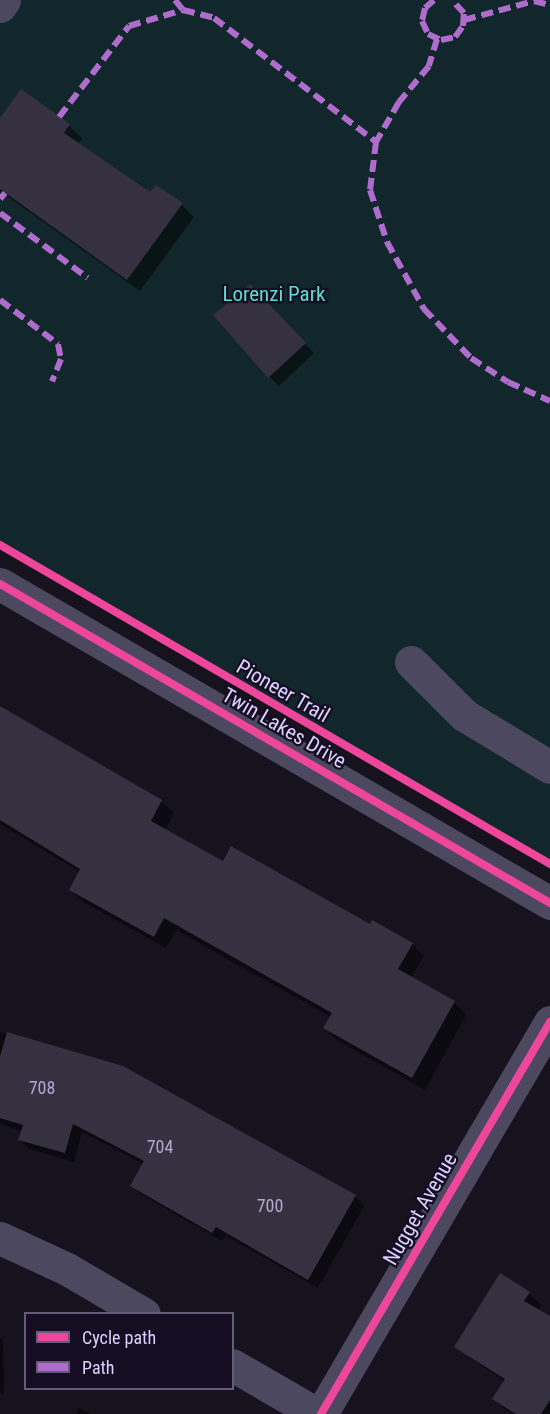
<!DOCTYPE html>
<html>
<head>
<meta charset="utf-8">
<style>
	body { margin:0 }
	#map { position:relative; width:550px; height:1414px; overflow:hidden; background:#16131e; font-family:"Roboto Condensed",sans-serif }
	div>[style] { position:absolute }
	[style*='--x'] { left:calc(var(--x)*1px); top:calc(var(--y)*1px); width:calc(var(--w)*1px); rotate:calc(var(--a)*1deg) }
	.green>* { inset:0; background:#12272b }
	.shadow>* { inset:0; background:#0007 }
	.building>* { inset:0; background:#363141 }
	.minor>* { height:33px; margin:-16.5px; padding:0 16.5px; transform-origin:16.5px; border-radius:16.5px; background:#4c485f }
	.quiet>* { height:6px; margin-top:-3px; transform-origin:0; background:repeating-linear-gradient(90deg,#b06ccc 0 12px,transparent 0 18px) }
	.cycleway>* { height:8px; margin:-4px; padding:0 4px; transform-origin:4px; border-radius:4px; background:#ed469a }
	span { translate:-50% -50%; white-space:nowrap; text-align:center; line-height:1.15; -webkit-text-stroke:4.5px #150e23; paint-order:stroke }
	.number-label { font-size:18px; color:#b2a9cf }
	.number-label span { -webkit-text-stroke-width:0 }
	.park-label { font-size:21px; color:#5eddcf }
	.street-label { font-size:21px; color:#dcd1fe }
	.legend { position:absolute; left:24px; top:1312px; width:210px; height:78px; box-sizing:border-box; background:#150e23; border:2px solid #655c7b; margin:0; padding:8px 10px; list-style:none; font-size:18px; color:#dcd1fe }
	.legend li { display:flex; align-items:center; gap:12px; height:30px }
	.legend b { width:30px; border:2px solid #655c7b }
</style>
</head>
<body>
<div id="map">
	<div class="green">
		<div style="clip-path:polygon(0 0,550px 0,550px 863px,0 542px)"></div>
	</div>
	<div class="shadow">
		<div style="clip-path:polygon(21px 91px,69px 126px,82px 138px,78px 144px,150px 194px,182px 205px,194px 217px,140px 291px,0 191px,0 120px)"></div>
		<div style="clip-path:polygon(259px 295px,314px 353px,279px 386px,269px 377px)"></div>
		<div style="clip-path:polygon(0 711px,161px 801px,174px 813px,165px 830px,224px 863px,412px 944px,424px 956px,411px 978px,454px 1002px,466px 1015px,425px 1090px,337px 1040px,325px 1028px,331px 1017px,176px 930px,166px 948px,83px 902px,71px 890px,80px 872px,0 824px)"></div>
		<div style="clip-path:polygon(0 1032px,123px 1067px,355px 1196px,364px 1206px,318px 1288px,226px 1236px,222px 1241px,142px 1195px,132px 1186px,144px 1164px,82px 1132px,74px 1162px,29px 1149px,20px 1139px,22px 1131px,0 1124px)"></div>
		<div style="clip-path:polygon(500px 1275px,529px 1293px,542px 1305px,538px 1311px,550px 1318px,550px 1414px,507px 1411px,494px 1399px,505px 1382px,456px 1347px)"></div>
		<div style="clip-path:polygon(0 1338px,3px 1341px,4px 1394px,0 1394px)"></div>
		<div style="clip-path:polygon(80px 1408px,91px 1414px,76px 1414px)"></div>
	</div>
	<div class="building">
		<div style="clip-path:polygon(21px 89px,70px 124px,64px 133px,150px 192px,156px 185px,183px 203px,127px 280px,0 189px,0 118px)"></div>
		<div style="clip-path:polygon(250px 284px,306px 343px,268px 378px,213px 315px)"></div>
		<div style="clip-path:polygon(0 706px,162px 800px,151px 821px,223px 861px,231px 846px,370px 924px,372px 920px,413px 943px,398px 969px,455px 1001px,412px 1078px,323px 1028px,332px 1013px,164px 918px,154px 937px,69px 890px,80px 869px,0 820px)"></div>
		<div style="clip-path:polygon(7px 1032px,123px 1066px,356px 1195px,308px 1280px,216px 1227px,212px 1233px,130px 1186px,144px 1161px,73px 1124px,65px 1153px,18px 1140px,23px 1125px,0 1118px,0 1057px)"></div>
		<div style="clip-path:polygon(500px 1273px,530px 1292px,524px 1301px,550px 1316px,550px 1400px,541px 1414px,516px 1414px,492px 1399px,505px 1379px,454px 1347px)"></div>
	</div>
	<div class="minor">
		<div style="--x:0;--y:6;--w:7;--a:-56"></div>
		<div style="--x:0;--y:584;--w:636;--a:30.11"></div>
		<div style="--x:411;--y:662;--w:75;--a:45"></div>
		<div style="--x:464;--y:715;--w:100;--a:31.2"></div>
		<div style="--x:0;--y:1238;--w:74;--a:24.8"></div>
		<div style="--x:67;--y:1269;--w:89;--a:30.3"></div>
		<div style="--x:232;--y:1365;--w:98;--a:30"></div>
		<div style="--x:321;--y:1414;--w:454;--a:-59.7"></div>
	</div>
	<div class="quiet">
		<div style="--x:175;--y:0;--w:13;--a:51"></div>
		<div style="--x:434;--y:0;--w:12;--a:138"></div>
		<div style="--x:425;--y:8;--w:13;--a:103"></div>
		<div style="--x:422;--y:21;--w:14;--a:65"></div>
		<div style="--x:428;--y:34;--w:14;--a:25"></div>
		<div style="--x:441;--y:40;--w:14;--a:-12"></div>
		<div style="--x:455;--y:37;--w:14;--a:-54"></div>
		<div style="--x:463;--y:26;--w:13;--a:-86"></div>
		<div style="--x:464;--y:13;--w:18;--a:-133"></div>
		<div style="--x:464;--y:20;--w:73;--a:-15.2"></div>
		<div style="--x:534;--y:1;--w:16;--a:14"></div>
		<div style="--x:437;--y:39;--w:28;--a:107"></div>
		<div style="--x:429;--y:66;--w:47;--a:129.8"></div>
		<div style="--x:399;--y:102;--w:46;--a:119.9"></div>
		<div style="--x:376;--y:142;--w:48;--a:97.1"></div>
		<div style="--x:370;--y:190;--w:55;--a:71.9"></div>
		<div style="--x:387;--y:242;--w:77;--a:61.1"></div>
		<div style="--x:424;--y:309;--w:68;--a:46.2"></div>
		<div style="--x:471;--y:358;--w:44;--a:33"></div>
		<div style="--x:508;--y:382;--w:46;--a:24.3"></div>
		<div style="--x:59;--y:117;--w:115;--a:-52.4"></div>
		<div style="--x:129;--y:26;--w:56;--a:-16.5"></div>
		<div style="--x:183;--y:10;--w:32;--a:14"></div>
		<div style="--x:214;--y:18;--w:204;--a:37.4"></div>
		<div style="--x:0;--y:199;--w:8;--a:-50"></div>
		<div style="--x:0;--y:213;--w:109;--a:36.5"></div>
		<div style="--x:0;--y:300;--w:73;--a:37.2"></div>
		<div style="--x:58;--y:344;--w:15;--a:79"></div>
		<div style="--x:61;--y:359;--w:24;--a:112"></div>
	</div>
	<div class="cycleway">
		<div style="--x:0;--y:545;--w:636;--a:30.11"></div>
		<div style="--x:0;--y:584;--w:636;--a:30.11"></div>
		<div style="--x:321;--y:1414;--w:454;--a:-59.7"></div>
	</div>
	<div class="number-label">
		<span style="left:42px;top:1088px">708</span>
		<span style="left:160px;top:1147px">704</span>
		<span style="left:270px;top:1206px">700</span>
	</div>
	<div class="park-label">
		<span style="left:274px;top:294px">Lorenzi Park</span>
	</div>
	<div class="street-label">
		<span style="left:283px;top:691px;rotate:30deg">Pioneer Trail</span>
		<span style="left:284px;top:728px;rotate:30deg">Twin Lakes Drive</span>
		<span style="left:420px;top:1209px;rotate:-60deg">Nugget Avenue</span>
	</div>
	<ul class="legend">
	<li><b style="height:8px;background:#ed469a"></b>Cycle path</li>
	<li><b style="height:8px;background:#b06ccc"></b>Path</li>
	</ul>
</div>
</body>
</html>
